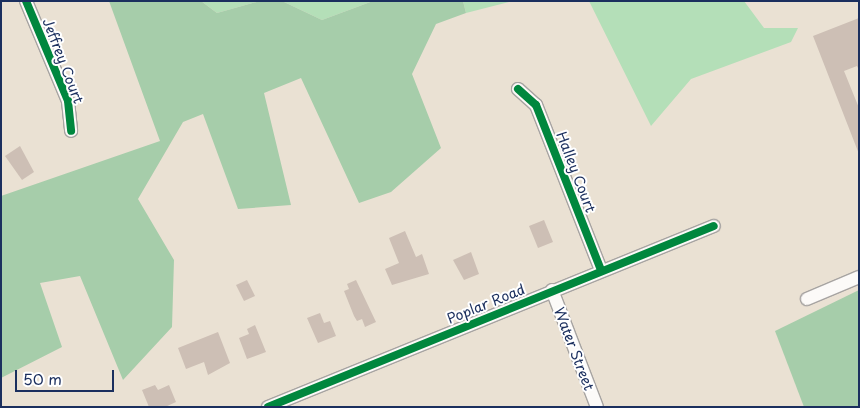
<!DOCTYPE html>
<html>
<head>
<meta charset="utf-8">
<style>
	body { margin:0 }
	#map { position:relative; width:860px; height:408px; overflow:hidden; background:#eae1d3; font-family:"Playpen Sans",sans-serif }
	div>[style] { position:absolute }
	[style*='--x'] { left:calc(var(--x)*1px); top:calc(var(--y)*1px); width:calc(var(--w)*1px); rotate:calc(var(--a)*1deg) }
	.green>* { inset:0; background:#b4dfb8 }
	.forest>* { inset:0; background:#a6cdaa }
	.building>* { inset:0; background:#cdbfb5 }
	.roads { filter:drop-shadow(1px 0 #a7a4a2) drop-shadow(-1px 0 #a7a4a2) drop-shadow(0 1px #a7a4a2) drop-shadow(0 -1px #a7a4a2) }
	.minor>* { height:12px; margin:-6px; padding:0 6px; transform-origin:6px; border-radius:6px; background:#fcfaf8 }
	.cycleway>* { height:8px; margin:-4px; padding:0 4px; transform-origin:4px; border-radius:4px; background:#00873e }
	span { translate:-50% -50%; white-space:nowrap; text-align:center; line-height:1.15; -webkit-text-stroke:4px #fff; paint-order:stroke }
	.street-label { font-size:14px; color:#1b2f5e }
	.frame { position:absolute; inset:0; border:2px solid #1b2f5e; pointer-events:none }
	.scale { position:absolute; left:15px; top:370px; width:99px; height:22px; box-sizing:border-box; border:2px solid #1b2f5e; border-top:0; padding-left:6px; font-size:15px; line-height:18px; white-space:nowrap; color:#1b2f5e; -webkit-text-stroke:4px #fff; paint-order:stroke }
</style>
</head>
<body>
<div id="map">
	<div class="green">
		<div style="clip-path:polygon(201px 1px,260px 1px,217px 13px)"></div>
		<div style="clip-path:polygon(282px 1px,373px 1px,322px 20px)"></div>
		<div style="clip-path:polygon(463px 1px,513px 1px,466px 13px)"></div>
		<div style="clip-path:polygon(589px 1px,744px 1px,764px 28px,798px 28px,791px 42px,691px 79px,651px 126px)"></div>
	</div>
	<div class="forest">
		<div style="clip-path:polygon(109px 1px,201px 1px,217px 13px,260px 1px,282px 1px,322px 20px,373px 1px,463px 1px,466px 13px,436px 24px,412px 74px,441px 148px,391px 192px,359px 203px,301px 78px,264px 93px,291px 205px,238px 209px,203px 114px,183px 122px,138px 199px,174px 260px,172px 327px,123px 380px,80px 276px,40px 283px,62px 347px,1px 378px,1px 196px,160px 141px)"></div>
		<div style="clip-path:polygon(859px 290px,859px 407px,804px 407px,775px 331px)"></div>
	</div>
	<div class="building">
		<div style="clip-path:polygon(859px 18px,859px 70px,857px 66px,844px 71px,859px 108px,859px 154px,813px 36px)"></div>
		<div style="clip-path:polygon(20px 146px,34px 172px,22px 180px,5px 156px)"></div>
		<div style="clip-path:polygon(544px 220px,553px 242px,538px 248px,529px 226px)"></div>
		<div style="clip-path:polygon(405px 231px,416px 257px,422px 254px,429px 274px,392px 285px,385px 269px,399px 263px,389px 238px)"></div>
		<div style="clip-path:polygon(471px 252px,479px 274px,464px 280px,453px 260px)"></div>
		<div style="clip-path:polygon(247px 280px,255px 296px,244px 301px,236px 285px)"></div>
		<div style="clip-path:polygon(356px 280px,376px 322px,365px 327px,362px 319px,357px 321px,354px 316px,344px 291px,349px 289px,347px 284px)"></div>
		<div style="clip-path:polygon(320px 313px,324px 323px,330px 321px,336px 336px,318px 343px,307px 318px)"></div>
		<div style="clip-path:polygon(255px 325px,266px 352px,247px 359px,239px 338px,249px 334px,247px 329px)"></div>
		<div style="clip-path:polygon(218px 332px,230px 363px,208px 375px,204px 362px,186px 369px,178px 348px)"></div>
		<div style="clip-path:polygon(155px 385px,158px 390px,169px 385px,176px 402px,165px 407px,149px 407px,142px 390px)"></div>
	</div>
	<div class="roads">
		<div class="minor">
			<div style="--x:26;--y:1;--w:108;--a:67.2"></div>
			<div style="--x:68;--y:101;--w:30;--a:84"></div>
			<div style="--x:518;--y:89;--w:24;--a:42"></div>
			<div style="--x:536;--y:105;--w:177;--a:68.5"></div>
			<div style="--x:552;--y:290;--w:125;--a:69"></div>
			<div style="--x:807;--y:299;--w:56;--a:-22.9"></div>
			<div style="--x:268;--y:407;--w:481;--a:-22.1"></div>
		</div>
	</div>
	<div class="cycleway">
		<div style="--x:26;--y:1;--w:108;--a:67.2"></div>
		<div style="--x:68;--y:101;--w:30;--a:84"></div>
		<div style="--x:518;--y:89;--w:24;--a:42"></div>
		<div style="--x:536;--y:105;--w:177;--a:68.5"></div>
		<div style="--x:268;--y:407;--w:481;--a:-22.1"></div>
	</div>
	<div class="street-label">
		<span style="left:63px;top:61px;rotate:69deg">Jeffrey Court</span>
		<span style="left:576px;top:172px;rotate:69deg">Halley Court</span>
		<span style="left:486px;top:304px;rotate:-22deg">Poplar Road</span>
		<span style="left:574px;top:349px;rotate:69deg">Water Street</span>
	</div>
	<div class="frame"></div>
	<div class="scale">50 m</div>
</div>
</body>
</html>
